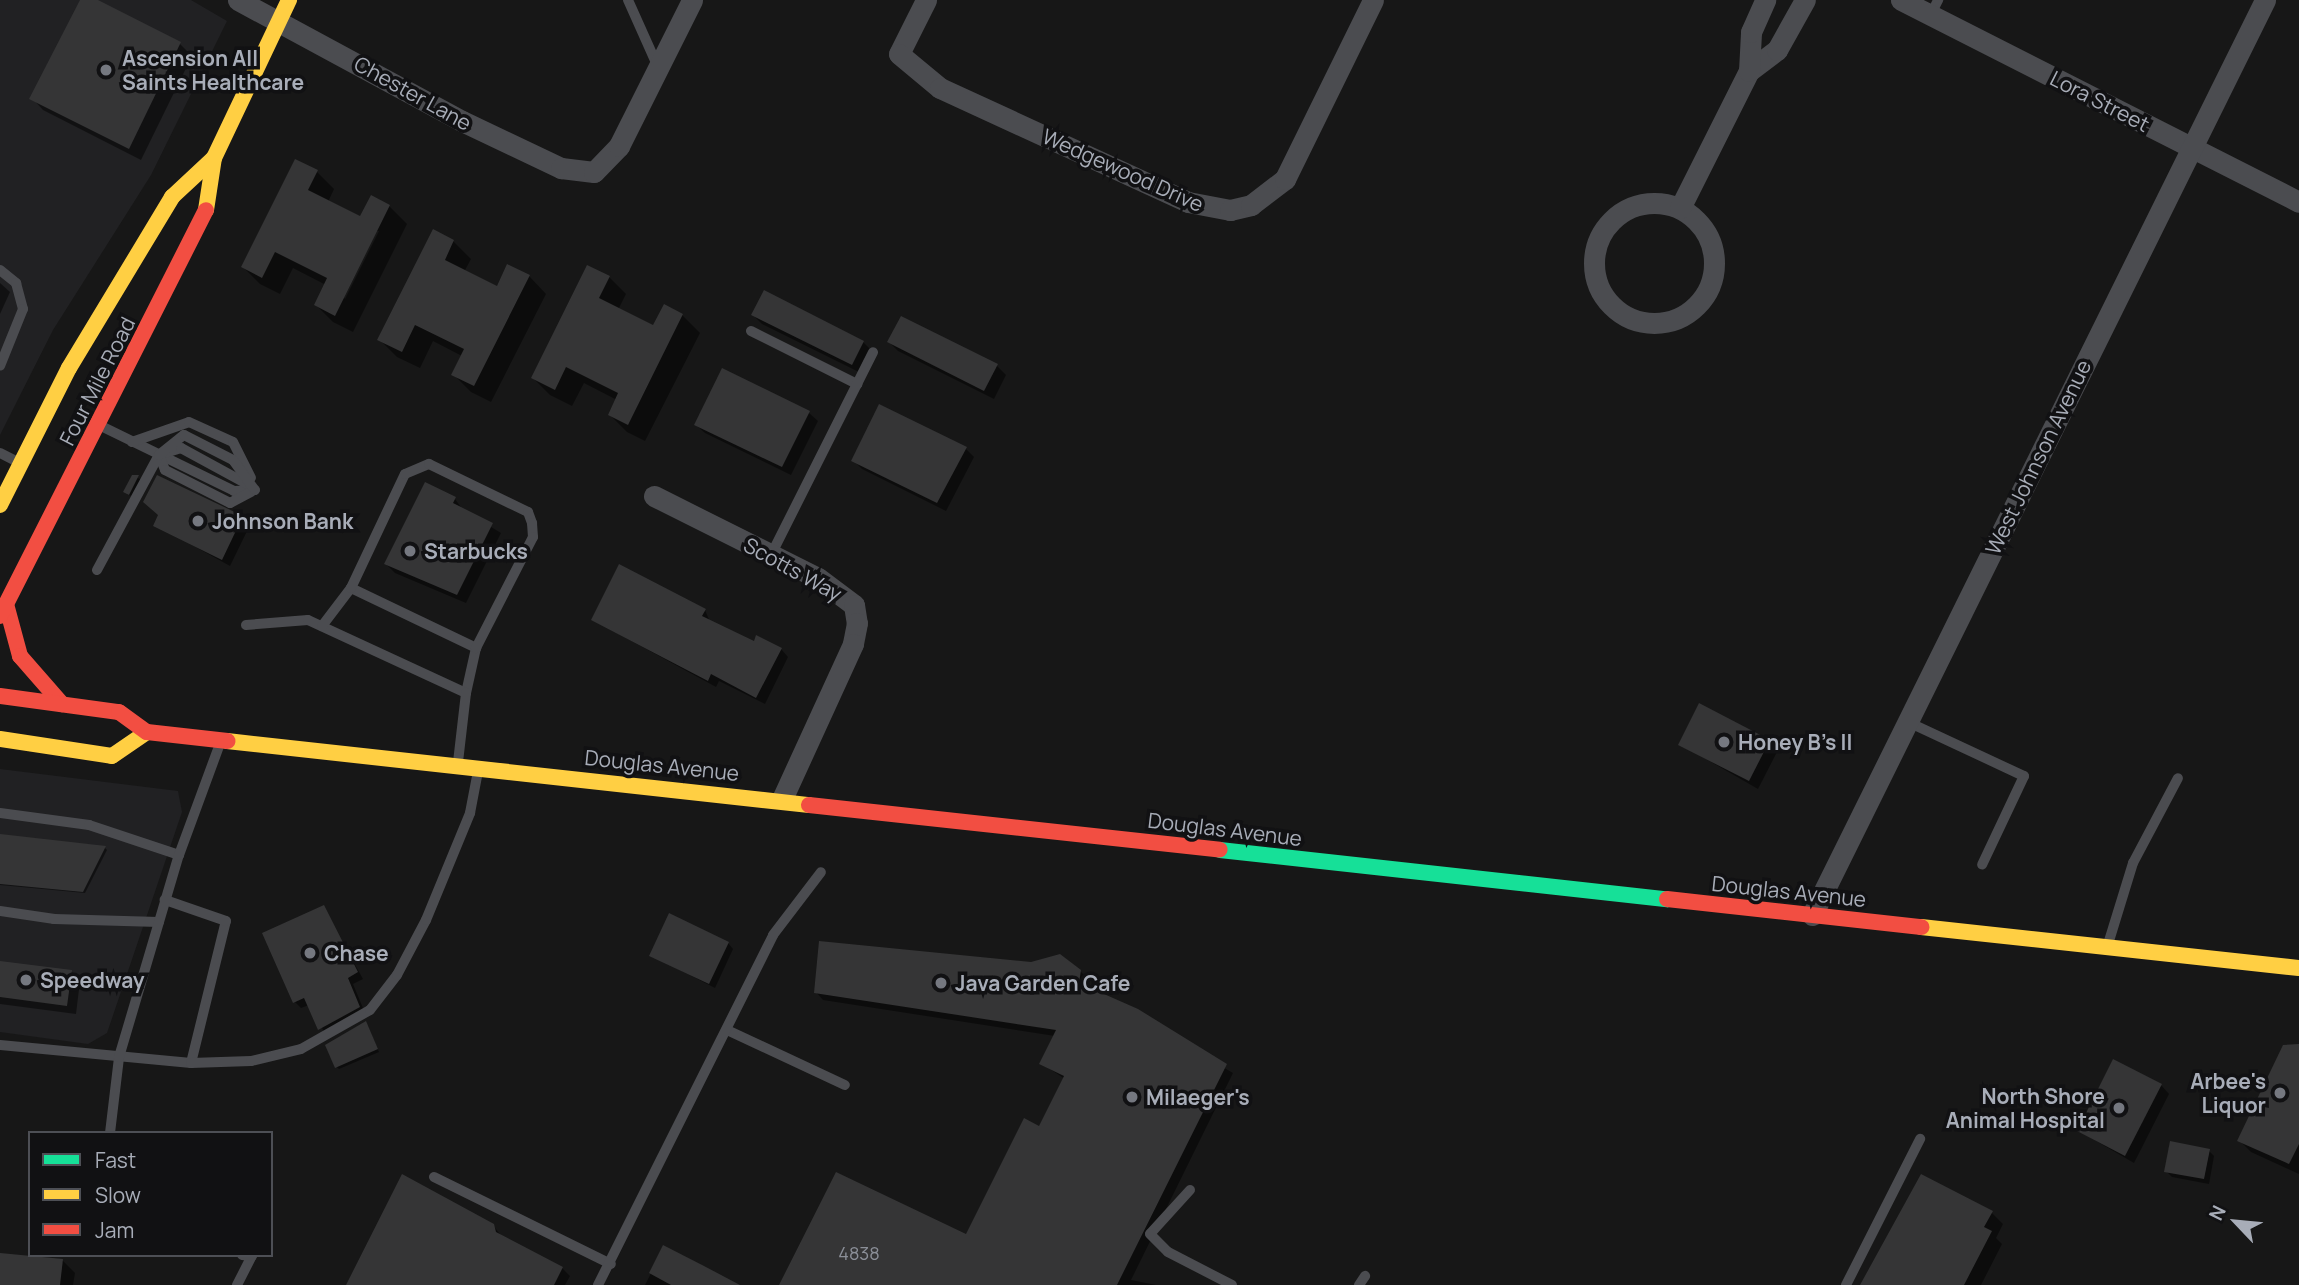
<!DOCTYPE html>
<html>
<head>
<meta charset="utf-8">
<style>
	body { margin:0 }
	#map { position:relative; width:2299px; height:1285px; overflow:hidden; background:#171717; font-family:Manrope,sans-serif }
	div>[style] { position:absolute }
	[style*='--x'] { left:calc(var(--x)*1px); top:calc(var(--y)*1px); width:calc(var(--w)*1px); rotate:calc(var(--a)*1deg) }
	.built>* { inset:0; background:#212123 }
	.shadow>* { inset:0; background:#0007 }
	.building>* { inset:0; background:#353536 }
	.lane>* { height:10px; margin:-5px; padding:0 5px; transform-origin:5px; border-radius:5px; background:#4b4c50 }
	.street>* { height:21px; margin:-10.5px; padding:0 10.5px; transform-origin:10.5px; border-radius:10.5px; background:#4b4c50 }
	.street>.ring { margin:-10.5px; padding:0; box-sizing:content-box; background:none; border:21px solid #4b4c50; border-radius:50% }
	.fast>* { height:16px; margin:-8px; padding:0 8px; transform-origin:8px; border-radius:8px; background:#16e098 }
	.slow>* { height:16px; margin:-8px; padding:0 8px; transform-origin:8px; border-radius:8px; background:#ffcf43 }
	.jam>* { height:16px; margin:-8px; padding:0 8px; transform-origin:8px; border-radius:8px; background:#f24e42 }
	.dots>* { width:19px; height:19px; translate:-50% -50%; box-sizing:border-box; border:4px solid #111113; border-radius:50% }
	span { translate:-50% -50%; white-space:nowrap; text-align:center; line-height:1.15; -webkit-text-stroke:7px #111113; paint-order:stroke }
	.number-label { font-size:18px; color:#8b8f98 }
	.number-label span { -webkit-text-stroke-width:0 }
	.poi-label { font-size:21px; color:#a8adb8; font-weight:700 }
	.left { translate:0 -50%; text-align:left }
	.right { translate:-100% -50%; text-align:right }
	.street-label { font-size:21px; color:#a8adb8 }
	.legend { position:absolute; left:28px; top:1131px; width:245px; height:126px; box-sizing:border-box; background:#111113; border:2px solid #4d4f55; margin:0; padding:9px 12px; list-style:none; font-size:21px; color:#a8adb8 }
	.legend li { display:flex; align-items:center; gap:14px; height:35px }
	.legend b { width:35px; border:2px solid #4d4f55 }
	.north { position:absolute; left:2201px; top:1187px; width:70px; height:70px; -webkit-text-stroke:5px #111113; paint-order:stroke; rotate:296deg; font-size:19px; font-weight:700; line-height:28px; text-align:center; color:#a8adb8 }
	.north::after { content:''; display:block; margin:auto; width:24px; height:32px; background:#a8adb8; clip-path:polygon(50% 0,100% 100%,50% 72%,0 100%) }
</style>
</head>
<body>
<div id="map">
	<div class="built">
		<div style="clip-path:polygon(0 0,191px 0,227px 21px,151px 175px,53px 330px,0 435px)"></div>
		<div style="clip-path:polygon(0 769px,178px 791px,182px 812px,107px 1033px,88px 1044px,0 1032px)"></div>
	</div>
	<div class="shadow">
		<div style="clip-path:polygon(82px 0,94px 0,180px 44px,192px 56px,141px 160px,43px 110px,32px 98px)"></div>
		<div style="clip-path:polygon(evenodd,317px 172px,334px 189px,328px 202px,361px 218px,389px 206px,407px 224px,353px 332px,333px 322px,316px 305px,326px 285px,293px 268px,280px 294px,260px 284px,243px 267px,317px 172px,375px 231px,379px 231px,345px 299px,343px 296px,375px 231px)"></div>
		<div style="clip-path:polygon(453px 241px,471px 259px,464px 272px,497px 288px,529px 276px,546px 294px,491px 402px,471px 392px,453px 374px,462px 356px,433px 341px,420px 368px,397px 357px,379px 339px)"></div>
		<div style="clip-path:polygon(609px 277px,626px 294px,618px 310px,654px 327px,682px 315px,700px 333px,645px 441px,627px 432px,610px 415px,617px 400px,584px 383px,572px 406px,550px 395px,533px 378px)"></div>
		<div style="clip-path:polygon(0 283px,10px 292px,0 314px)"></div>
		<div style="clip-path:polygon(753px 315px,863px 342px,872px 351px,861px 373px,762px 324px)"></div>
		<div style="clip-path:polygon(902px 318px,997px 366px,1006px 375px,994px 399px,898px 351px,889px 342px)"></div>
		<div style="clip-path:polygon(809px 413px,818px 421px,791px 475px,705px 433px,696px 425px)"></div>
		<div style="clip-path:polygon(966px 449px,974px 457px,946px 511px,862px 469px,853px 460px)"></div>
		<div style="clip-path:polygon(133px 477px,141px 479px,131px 496px,127px 494px)"></div>
		<div style="clip-path:polygon(158px 478px,250px 525px,230px 566px,156px 525px,160px 516px)"></div>
		<div style="clip-path:polygon(425px 484px,455px 499px,463px 510px,501px 533px,466px 603px,395px 573px,386px 564px)"></div>
		<div style="clip-path:polygon(705px 610px,710px 622px,754px 643px,781px 649px,788px 657px,765px 704px,719px 681px,716px 687px,593px 620px)"></div>
		<div style="clip-path:polygon(1769px 741px,1778px 750px,1758px 789px,1680px 744px)"></div>
		<div style="clip-path:polygon(0 836px,105px 848px,107px 850px,85px 893px,0 885px)"></div>
		<div style="clip-path:polygon(323px 907px,363px 979px,353px 984px,365px 1013px,326px 1035px,309px 1005px,301px 1008px,295px 1002px)"></div>
		<div style="clip-path:polygon(728px 943px,733px 949px,715px 988px,651px 955px)"></div>
		<div style="clip-path:polygon(0 963px,72px 972px,80px 981px,76px 1014px,0 1004px)"></div>
		<div style="clip-path:polygon(1080px 971px,1088px 979px,1086px 988px,1233px 1073px,1131px 1280px,1156px 1285px,781px 1285px,967px 1237px,1040px 1128px,1065px 1079px,1041px 1063px,1055px 1036px,823px 1000px,816px 992px)"></div>
		<div style="clip-path:polygon(368px 1026px,379px 1052px,339px 1069px,337px 1067px)"></div>
		<div style="clip-path:polygon(2299px 1046px,2299px 1174px,2251px 1152px,2239px 1140px)"></div>
		<div style="clip-path:polygon(2161px 1085px,2169px 1094px,2134px 1163px,2079px 1131px)"></div>
		<div style="clip-path:polygon(2209px 1151px,2214px 1156px,2209px 1184px,2172px 1177px,2166px 1171px)"></div>
		<div style="clip-path:polygon(1991px 1212px,2003px 1224px,1996px 1238px,2002px 1244px,1981px 1285px,1862px 1285px)"></div>
		<div style="clip-path:polygon(493px 1225px,502px 1237px,562px 1268px,570px 1276px,565px 1285px,348px 1285px)"></div>
		<div style="clip-path:polygon(664px 1248px,737px 1285px,645px 1285px)"></div>
		<div style="clip-path:polygon(0 1254px,63px 1261px,75px 1273px,73px 1285px,0 1285px)"></div>
	</div>
	<div class="building">
		<div style="clip-path:polygon(80px 0,98px 0,181px 42px,129px 149px,29px 99px)"></div>
		<div style="clip-path:polygon(295px 159px,318px 170px,308px 190px,360px 216px,371px 195px,390px 205px,335px 316px,314px 305px,327px 278px,275px 252px,262px 278px,241px 267px)"></div>
		<div style="clip-path:polygon(433px 229px,454px 240px,445px 260px,497px 286px,507px 264px,530px 275px,474px 386px,451px 375px,464px 349px,415px 325px,402px 352px,377px 340px)"></div>
		<div style="clip-path:polygon(587px 265px,610px 276px,599px 298px,653px 325px,664px 304px,683px 314px,628px 425px,608px 415px,618px 393px,566px 367px,555px 390px,531px 378px)"></div>
		<div style="clip-path:polygon(764px 290px,864px 341px,852px 365px,751px 315px)"></div>
		<div style="clip-path:polygon(901px 316px,998px 364px,984px 391px,887px 342px)"></div>
		<div style="clip-path:polygon(722px 368px,810px 411px,782px 467px,694px 425px)"></div>
		<div style="clip-path:polygon(879px 404px,967px 447px,937px 503px,851px 461px)"></div>
		<div style="clip-path:polygon(132px 475px,139px 475px,129px 495px,123px 492px)"></div>
		<div style="clip-path:polygon(157px 475px,243px 516px,222px 560px,153px 526px,158px 515px,143px 502px)"></div>
		<div style="clip-path:polygon(425px 482px,456px 497px,453px 503px,493px 523px,457px 595px,384px 564px)"></div>
		<div style="clip-path:polygon(619px 564px,706px 609px,702px 616px,754px 641px,756px 635px,782px 648px,756px 698px,711px 674px,708px 681px,591px 620px)"></div>
		<div style="clip-path:polygon(1699px 703px,1770px 740px,1749px 781px,1678px 745px)"></div>
		<div style="clip-path:polygon(0 834px,106px 846px,83px 892px,0 884px)"></div>
		<div style="clip-path:polygon(324px 905px,358px 972px,348px 978px,360px 1007px,318px 1030px,304px 998px,293px 1003px,262px 933px)"></div>
		<div style="clip-path:polygon(669px 913px,729px 942px,709px 984px,649px 956px)"></div>
		<div style="clip-path:polygon(819px 941px,1031px 962px,1060px 954px,1081px 970px,1079px 983px,1138px 1009px,1227px 1064px,1117px 1285px,779px 1285px,836px 1172px,966px 1234px,1024px 1118px,1039px 1126px,1064px 1076px,1039px 1064px,1056px 1030px,814px 993px)"></div>
		<div style="clip-path:polygon(0 961px,72px 970px,67px 1006px,0 997px)"></div>
		<div style="clip-path:polygon(366px 1021px,378px 1049px,335px 1068px,325px 1045px)"></div>
		<div style="clip-path:polygon(2299px 1044px,2299px 1144px,2289px 1164px,2237px 1141px,2283px 1045px)"></div>
		<div style="clip-path:polygon(2113px 1059px,2162px 1084px,2125px 1156px,2077px 1131px)"></div>
		<div style="clip-path:polygon(2170px 1141px,2210px 1149px,2204px 1179px,2164px 1172px)"></div>
		<div style="clip-path:polygon(402px 1174px,494px 1224px,496px 1232px,563px 1267px,554px 1285px,346px 1285px)"></div>
		<div style="clip-path:polygon(1921px 1174px,1993px 1211px,1984px 1227px,1992px 1231px,1964px 1285px,1860px 1285px)"></div>
		<div style="clip-path:polygon(663px 1245px,704px 1266px,740px 1285px,671px 1285px,649px 1273px)"></div>
		<div style="clip-path:polygon(0 1253px,63px 1259px,60px 1285px,0 1285px)"></div>
	</div>
	<div class="lane">
		<div style="--x:628;--y:0;--w:73;--a:65.9"></div>
		<div style="--x:1931;--y:14;--w:16;--a:-63"></div>
		<div style="--x:0;--y:270;--w:21;--a:39"></div>
		<div style="--x:16;--y:283;--w:27;--a:75"></div>
		<div style="--x:23;--y:309;--w:61;--a:112"></div>
		<div style="--x:751;--y:331;--w:119;--a:26.6"></div>
		<div style="--x:101;--y:426;--w:148;--a:26"></div>
		<div style="--x:234;--y:491;--w:21;--a:-3"></div>
		<div style="--x:132;--y:442;--w:60;--a:-19.3"></div>
		<div style="--x:189;--y:422;--w:48;--a:24.4"></div>
		<div style="--x:233;--y:442;--w:40;--a:63.4"></div>
		<div style="--x:0;--y:453;--w:20;--a:27"></div>
		<div style="--x:165;--y:453;--w:17;--a:-17"></div>
		<div style="--x:181;--y:448;--w:75;--a:28.6"></div>
		<div style="--x:159;--y:455;--w:16;--a:68"></div>
		<div style="--x:165;--y:470;--w:73;--a:26.9"></div>
		<div style="--x:230;--y:503;--w:24;--a:-28"></div>
		<div style="--x:771;--y:555;--w:227;--a:-63.3"></div>
		<div style="--x:97;--y:570;--w:131;--a:-61.7"></div>
		<div style="--x:159;--y:455;--w:32;--a:-39"></div>
		<div style="--x:184;--y:435;--w:55;--a:27"></div>
		<div style="--x:233;--y:460;--w:37;--a:54"></div>
		<div style="--x:351;--y:588;--w:139;--a:25.6"></div>
		<div style="--x:476;--y:648;--w:46;--a:102.5"></div>
		<div style="--x:246;--y:625;--w:62;--a:-4.6"></div>
		<div style="--x:308;--y:620;--w:174;--a:24.8"></div>
		<div style="--x:466;--y:693;--w:69;--a:96.6"></div>
		<div style="--x:322;--y:626;--w:48;--a:-52.7"></div>
		<div style="--x:351;--y:588;--w:126;--a:-64.7"></div>
		<div style="--x:405;--y:474;--w:26;--a:-23"></div>
		<div style="--x:429;--y:464;--w:110;--a:25.9"></div>
		<div style="--x:528;--y:512;--w:12;--a:70"></div>
		<div style="--x:532;--y:523;--w:14;--a:86"></div>
		<div style="--x:533;--y:537;--w:125;--a:117.2"></div>
		<div style="--x:1908;--y:722;--w:128;--a:25"></div>
		<div style="--x:2024;--y:776;--w:98;--a:115.3"></div>
		<div style="--x:0;--y:813;--w:90;--a:7.7"></div>
		<div style="--x:89;--y:825;--w:95;--a:18.4"></div>
		<div style="--x:0;--y:911;--w:55;--a:8.4"></div>
		<div style="--x:54;--y:919;--w:105;--a:1.6"></div>
		<div style="--x:2109;--y:941;--w:82;--a:-72.9"></div>
		<div style="--x:2133;--y:863;--w:96;--a:-62.1"></div>
		<div style="--x:727;--y:1030;--w:130;--a:25"></div>
		<div style="--x:0;--y:1045;--w:192;--a:5.4"></div>
		<div style="--x:191;--y:1063;--w:146;--a:-76.2"></div>
		<div style="--x:226;--y:921;--w:65;--a:-161"></div>
		<div style="--x:191;--y:1063;--w:60;--a:-1.9"></div>
		<div style="--x:251;--y:1061;--w:51;--a:-13.5"></div>
		<div style="--x:301;--y:1049;--w:79;--a:-29.5"></div>
		<div style="--x:370;--y:1010;--w:44;--a:-52.4"></div>
		<div style="--x:397;--y:975;--w:62;--a:-62.2"></div>
		<div style="--x:426;--y:920;--w:116;--a:-67.6"></div>
		<div style="--x:470;--y:813;--w:43;--a:-79.2"></div>
		<div style="--x:110;--y:1133;--w:77;--a:-83.2"></div>
		<div style="--x:119;--y:1057;--w:211;--a:-73.5"></div>
		<div style="--x:179;--y:855;--w:116;--a:-69.8"></div>
		<div style="--x:434;--y:1177;--w:197;--a:26.2"></div>
		<div style="--x:1190;--y:1190;--w:59;--a:132.3"></div>
		<div style="--x:1150;--y:1234;--w:25;--a:45"></div>
		<div style="--x:1168;--y:1252;--w:72;--a:27.3"></div>
		<div style="--x:237;--y:1285;--w:33;--a:-63"></div>
		<div style="--x:252;--y:1256;--w:10;--a:-174"></div>
		<div style="--x:598;--y:1285;--w:391;--a:-63.4"></div>
		<div style="--x:773;--y:935;--w:79;--a:-52.7"></div>
		<div style="--x:1359;--y:1285;--w:11;--a:-56"></div>
		<div style="--x:1846;--y:1285;--w:164;--a:-63.1"></div>
	</div>
	<div class="street">
		<div style="--x:238;--y:0;--w:255;--a:28.4"></div>
		<div style="--x:462;--y:121;--w:110;--a:25.4"></div>
		<div style="--x:561;--y:168;--w:33;--a:7"></div>
		<div style="--x:594;--y:172;--w:36;--a:-46"></div>
		<div style="--x:619;--y:146;--w:163;--a:-63.4"></div>
		<div style="--x:926;--y:0;--w:60;--a:116.6"></div>
		<div style="--x:899;--y:54;--w:53;--a:39.7"></div>
		<div style="--x:940;--y:88;--w:273;--a:24.7"></div>
		<div style="--x:1188;--y:202;--w:43;--a:10.8"></div>
		<div style="--x:1230;--y:210;--w:22;--a:-13"></div>
		<div style="--x:1251;--y:205;--w:43;--a:-37.4"></div>
		<div style="--x:1285;--y:179;--w:199;--a:-63.8"></div>
		<div style="--x:1901;--y:0;--w:446;--a:26.9"></div>
		<div style="--x:1749;--y:71;--w:35;--a:-37"></div>
		<div style="--x:1777;--y:50;--w:57;--a:-60.8"></div>
		<div class="ring" style="left:1594px;top:203px;width:99px;height:99px"></div>
		<div style="--x:1680;--y:208;--w:153;--a:-63.3"></div>
		<div style="--x:1749;--y:71;--w:39;--a:-87"></div>
		<div style="--x:1751;--y:32;--w:35;--a:-66"></div>
		<div style="--x:654;--y:496;--w:183;--a:26.6"></div>
		<div style="--x:818;--y:578;--w:45;--a:36.9"></div>
		<div style="--x:854;--y:605;--w:18;--a:81"></div>
		<div style="--x:857;--y:623;--w:21;--a:101"></div>
		<div style="--x:853;--y:644;--w:170;--a:114.6"></div>
		<div style="--x:1812;--y:915;--w:1021;--a:-63.66"></div>
	</div>
	<div class="fast">
		<div style="--x:1220;--y:850;--w:450;--a:6.3"></div>
	</div>
	<div class="slow">
		<div style="--x:206;--y:210;--w:53;--a:-81.3"></div>
		<div style="--x:214;--y:158;--w:175;--a:-64.6"></div>
		<div style="--x:0;--y:505;--w:153;--a:-63.3"></div>
		<div style="--x:69;--y:368;--w:200;--a:-58.9"></div>
		<div style="--x:172;--y:197;--w:57;--a:-42.9"></div>
		<div style="--x:0;--y:739;--w:113;--a:8.6"></div>
		<div style="--x:112;--y:756;--w:42;--a:-34.4"></div>
		<div style="--x:227;--y:741;--w:586;--a:6.28"></div>
		<div style="--x:1921;--y:927;--w:380;--a:6.2"></div>
	</div>
	<div class="jam">
		<div style="--x:6;--y:604;--w:54;--a:74.9"></div>
		<div style="--x:20;--y:656;--w:64;--a:48.8"></div>
		<div style="--x:0;--y:616;--w:455;--a:-63.1"></div>
		<div style="--x:0;--y:696;--w:120;--a:7.7"></div>
		<div style="--x:119;--y:712;--w:34;--a:36"></div>
		<div style="--x:147;--y:732;--w:81;--a:6.4"></div>
		<div style="--x:809;--y:805;--w:413;--a:6.2"></div>
		<div style="--x:1667;--y:899;--w:256;--a:6.3"></div>
	</div>
	<div class="dots">
		<div style="left:106px;top:70px;background:#757880"></div>
		<div style="left:198px;top:521px;background:#757880"></div>
		<div style="left:410px;top:551px;background:#757880"></div>
		<div style="left:1724px;top:742px;background:#757880"></div>
		<div style="left:310px;top:953px;background:#757880"></div>
		<div style="left:26px;top:980px;background:#757880"></div>
		<div style="left:941px;top:983px;background:#757880"></div>
		<div style="left:2280px;top:1093px;background:#757880"></div>
		<div style="left:1132px;top:1097px;background:#757880"></div>
		<div style="left:2119px;top:1108px;background:#757880"></div>
	</div>
	<div class="number-label">
		<span style="left:859px;top:1253px">4838</span>
	</div>
	<div class="poi-label">
		<span class="left" style="left:122px;top:70px">Ascension All<br>Saints Healthcare</span>
		<span class="left" style="left:212px;top:521px">Johnson Bank</span>
		<span class="left" style="left:424px;top:551px">Starbucks</span>
		<span class="left" style="left:1738px;top:742px">Honey B's II</span>
		<span class="left" style="left:324px;top:953px">Chase</span>
		<span class="left" style="left:40px;top:980px">Speedway</span>
		<span class="left" style="left:955px;top:983px">Java Garden Cafe</span>
		<span class="right" style="left:2266px;top:1093px">Arbee's<br>Liquor</span>
		<span class="right" style="left:2105px;top:1108px">North Shore<br>Animal Hospital</span>
		<span class="left" style="left:1146px;top:1097px">Milaeger's</span>
	</div>
	<div class="street-label">
		<span style="left:413px;top:93px;rotate:29deg">Chester Lane</span>
		<span style="left:2100px;top:101px;rotate:27deg">Lora Street</span>
		<span style="left:1123px;top:170px;rotate:24deg">Wedgewood Drive</span>
		<span style="left:97px;top:381px;rotate:-63deg">Four Mile Road</span>
		<span style="left:2038px;top:457px;rotate:-64deg">West Johnson Avenue</span>
		<span style="left:793px;top:569px;rotate:29deg">Scotts Way</span>
		<span style="left:662px;top:765px;rotate:6deg">Douglas Avenue</span>
		<span style="left:1225px;top:829px;rotate:7deg">Douglas Avenue</span>
		<span style="left:1789px;top:891px;rotate:6deg">Douglas Avenue</span>
	</div>
	<ul class="legend">
	<li><b style="height:9px;background:#16e098"></b>Fast</li>
	<li><b style="height:9px;background:#ffcf43"></b>Slow</li>
	<li><b style="height:9px;background:#f24e42"></b>Jam</li>
	</ul>
	<div class="north">N</div>
</div>
</body>
</html>
